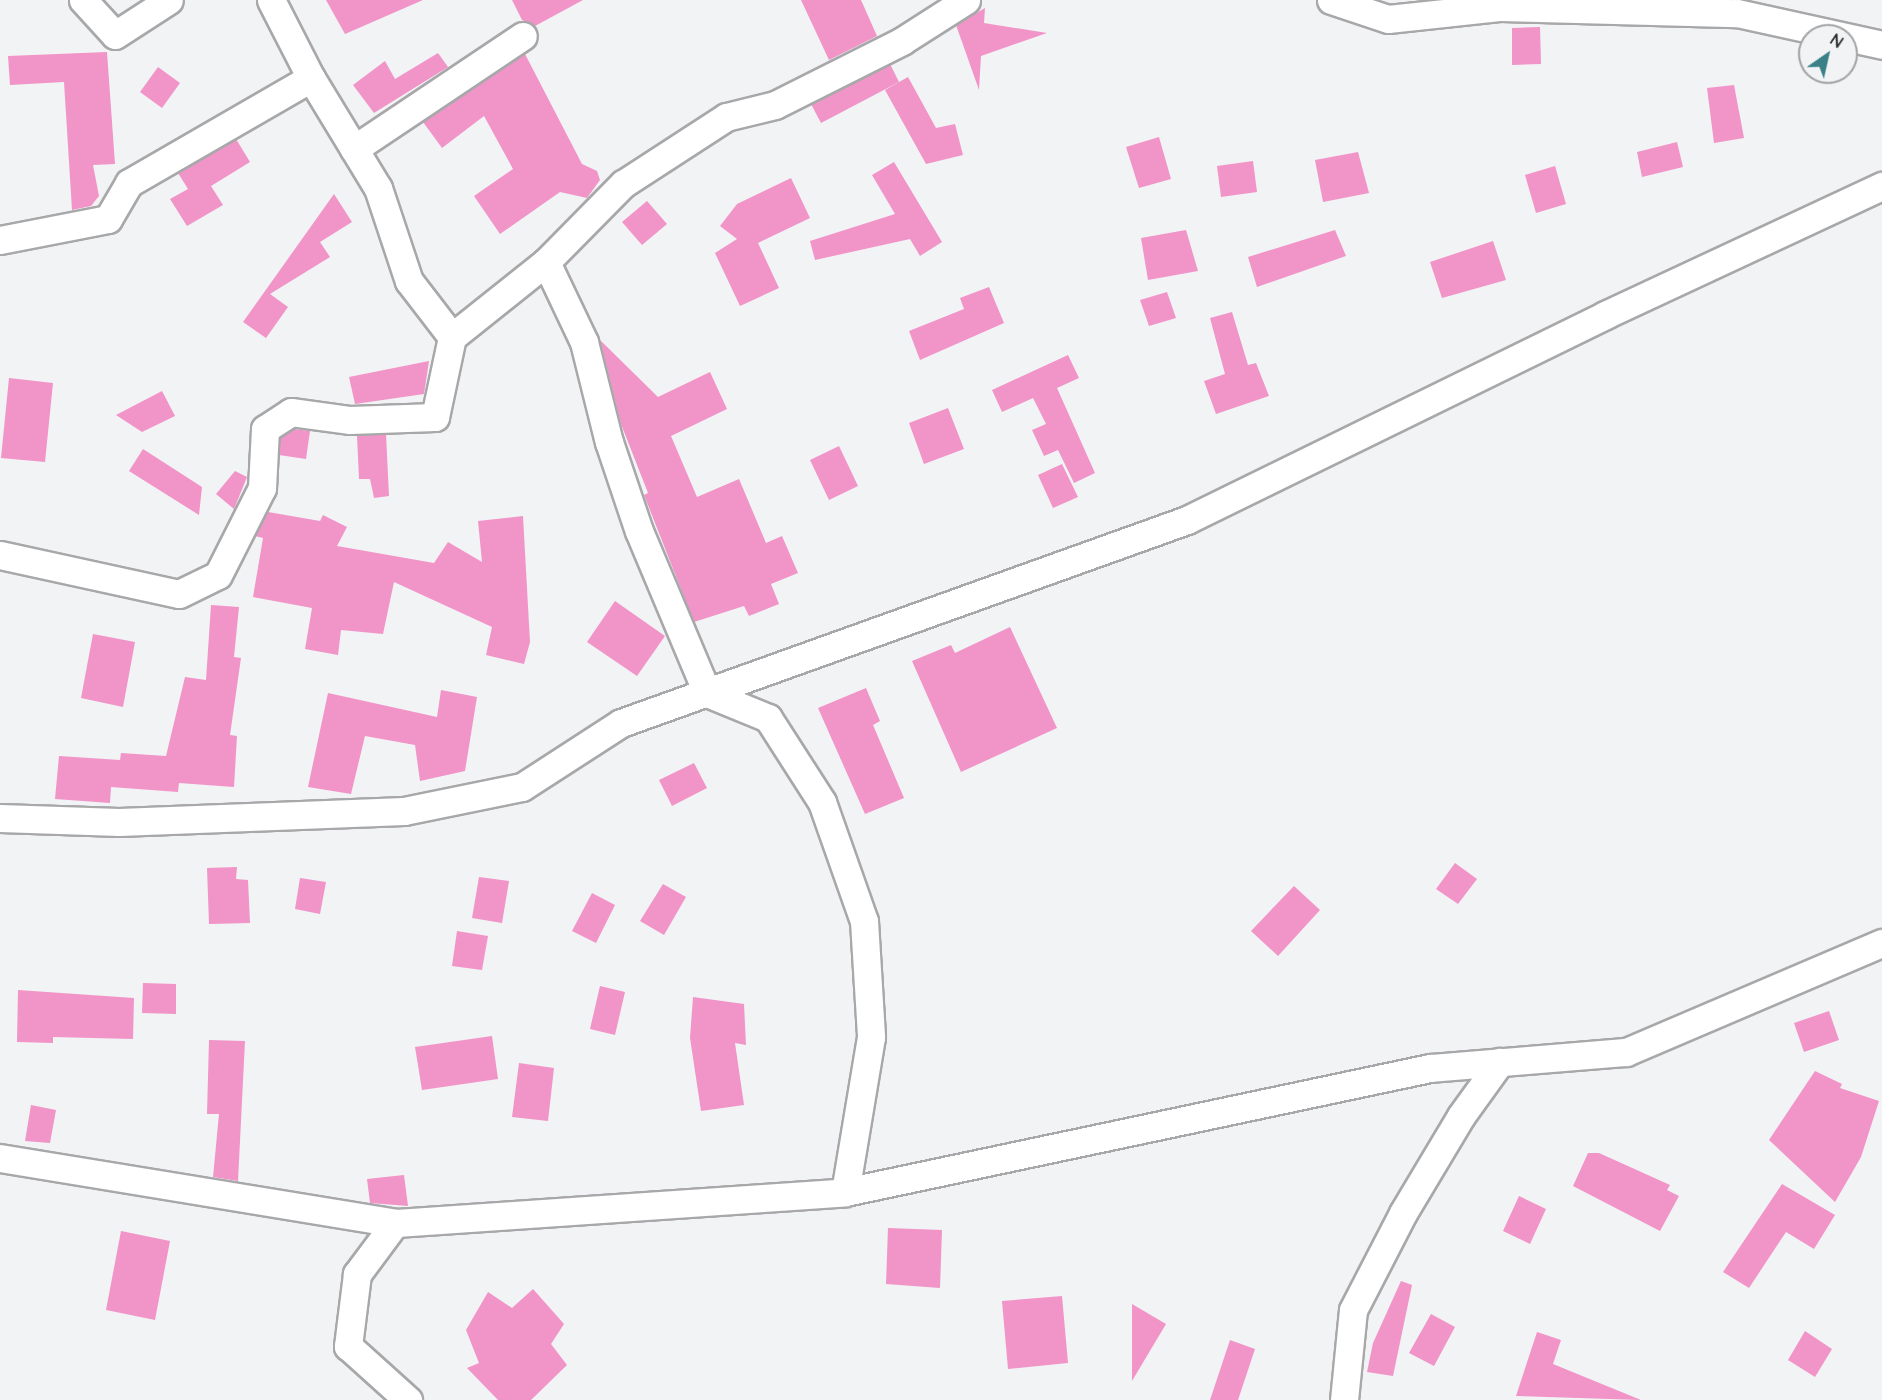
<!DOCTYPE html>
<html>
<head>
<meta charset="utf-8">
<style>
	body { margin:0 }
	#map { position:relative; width:1882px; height:1400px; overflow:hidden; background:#f2f3f5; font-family:Quicksand,sans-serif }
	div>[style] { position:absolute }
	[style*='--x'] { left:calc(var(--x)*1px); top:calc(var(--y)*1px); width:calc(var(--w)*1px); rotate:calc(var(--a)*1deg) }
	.building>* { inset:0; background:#f194c8 }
	.roads { filter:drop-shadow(2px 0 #a8a8aa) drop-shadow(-2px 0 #a8a8aa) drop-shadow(0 2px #a8a8aa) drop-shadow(0 -2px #a8a8aa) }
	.street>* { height:27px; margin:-13.5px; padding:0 13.5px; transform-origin:13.5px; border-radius:13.5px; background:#fff }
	span { translate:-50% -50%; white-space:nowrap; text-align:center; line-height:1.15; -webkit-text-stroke:4.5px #f2f3f5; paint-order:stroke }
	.north { position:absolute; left:1798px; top:24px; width:60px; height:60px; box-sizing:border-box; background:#f2f3f5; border:2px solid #a2a3a5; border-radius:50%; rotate:34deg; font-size:16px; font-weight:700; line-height:24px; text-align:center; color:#2b2b2c }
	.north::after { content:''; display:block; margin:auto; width:21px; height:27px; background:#398187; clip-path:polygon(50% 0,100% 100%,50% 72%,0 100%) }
</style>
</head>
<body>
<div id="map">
	<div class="building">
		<div style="clip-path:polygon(326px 0,423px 0,345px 34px)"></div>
		<div style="clip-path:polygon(512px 0,583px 0,535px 26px,522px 20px)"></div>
		<div style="clip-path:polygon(801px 0,861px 0,877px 36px,829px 60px)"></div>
		<div style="clip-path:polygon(985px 8px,984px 23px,1047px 33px,981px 56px,979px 90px,956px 25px)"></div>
		<div style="clip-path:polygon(1540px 27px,1541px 64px,1512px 65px,1512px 28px)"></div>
		<div style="clip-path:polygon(107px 52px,115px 164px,93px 165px,99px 196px,91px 206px,72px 210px,64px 82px,10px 85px,8px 56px)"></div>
		<div style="clip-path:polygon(438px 53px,448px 67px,374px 113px,353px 85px,385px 61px,395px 79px)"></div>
		<div style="clip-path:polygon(525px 54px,582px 164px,597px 171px,600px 180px,587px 198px,560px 192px,500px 234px,474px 196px,513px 169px,484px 116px,442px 148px,423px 122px)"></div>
		<div style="clip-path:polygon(890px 64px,899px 82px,821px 123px,811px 104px)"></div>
		<div style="clip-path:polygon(158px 67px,180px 83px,162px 108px,140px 92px)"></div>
		<div style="clip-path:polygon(908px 77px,936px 128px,955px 124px,963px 155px,926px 164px,885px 90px)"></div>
		<div style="clip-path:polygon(1734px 85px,1744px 138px,1714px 143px,1707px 88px)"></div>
		<div style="clip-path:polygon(1159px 137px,1171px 179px,1139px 188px,1126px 147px)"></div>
		<div style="clip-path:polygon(236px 139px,250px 162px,211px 186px,223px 205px,187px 226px,170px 199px,188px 189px,178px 173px)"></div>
		<div style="clip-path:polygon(1677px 142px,1683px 167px,1642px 177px,1637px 152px)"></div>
		<div style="clip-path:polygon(1358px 152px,1369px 193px,1323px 202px,1315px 160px)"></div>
		<div style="clip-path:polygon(1253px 161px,1257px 192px,1221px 197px,1217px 166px)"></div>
		<div style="clip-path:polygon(894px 162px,942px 242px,920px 256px,910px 239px,815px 260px,810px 241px,895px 214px,872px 175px)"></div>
		<div style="clip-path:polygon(1555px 166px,1566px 204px,1536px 213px,1525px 175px)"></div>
		<div style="clip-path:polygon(791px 178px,810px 218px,758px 243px,779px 288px,740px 306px,715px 253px,737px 239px,720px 226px,737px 204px)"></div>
		<div style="clip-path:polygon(334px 194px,352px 222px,320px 242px,330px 257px,270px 294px,288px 307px,266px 338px,243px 322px)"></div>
		<div style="clip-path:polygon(647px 201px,667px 224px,642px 245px,622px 222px)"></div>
		<div style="clip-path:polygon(1186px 230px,1198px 271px,1148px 280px,1141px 238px)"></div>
		<div style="clip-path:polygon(1335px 230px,1346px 256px,1257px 287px,1248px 257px)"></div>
		<div style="clip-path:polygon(1493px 241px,1506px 280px,1442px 298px,1430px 262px)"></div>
		<div style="clip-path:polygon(989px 287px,1004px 323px,920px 360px,909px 331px,964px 309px,960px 298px)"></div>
		<div style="clip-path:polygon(1167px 292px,1176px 318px,1149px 326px,1140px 300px)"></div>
		<div style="clip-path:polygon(1232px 312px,1248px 365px,1256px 363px,1269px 396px,1216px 414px,1204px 381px,1225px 374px,1210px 318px)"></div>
		<div style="clip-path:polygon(600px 340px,658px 397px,710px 372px,727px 409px,671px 436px,697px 497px,739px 479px,766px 543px,782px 536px,798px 573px,771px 584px,779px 604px,749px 616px,744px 606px,694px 622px,644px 495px,648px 493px,621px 424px)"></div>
		<div style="clip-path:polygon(1068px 355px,1079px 378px,1057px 388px,1095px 473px,1074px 483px,1058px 450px,1044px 456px,1032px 430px,1046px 424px,1033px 398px,1002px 412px,992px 390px)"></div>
		<div style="clip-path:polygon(429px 361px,424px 394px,355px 404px,349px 377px)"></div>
		<div style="clip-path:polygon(9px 378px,53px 383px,45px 462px,1px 458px)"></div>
		<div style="clip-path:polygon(162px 391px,175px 416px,142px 432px,116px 415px)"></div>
		<div style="clip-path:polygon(948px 408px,964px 449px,924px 464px,909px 423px)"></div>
		<div style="clip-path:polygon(294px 429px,310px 431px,306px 459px,279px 455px,280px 438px)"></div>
		<div style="clip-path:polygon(386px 434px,389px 496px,374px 498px,370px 479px,359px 479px,357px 436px)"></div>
		<div style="clip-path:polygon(839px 446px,858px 486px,829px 500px,810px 460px)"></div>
		<div style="clip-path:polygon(143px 449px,202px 487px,199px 515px,129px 471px)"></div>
		<div style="clip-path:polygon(1062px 464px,1078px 497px,1053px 508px,1038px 475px)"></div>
		<div style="clip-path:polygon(235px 471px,247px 477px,234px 509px,216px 494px)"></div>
		<div style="clip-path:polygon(268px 512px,320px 521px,323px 515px,347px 527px,337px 546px,434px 563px,448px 542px,482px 562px,478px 521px,523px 516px,530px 642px,524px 664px,486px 655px,492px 627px,394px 582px,383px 634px,341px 630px,338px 655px,305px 649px,312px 608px,253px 597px,263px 538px,255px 536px)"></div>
		<div style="clip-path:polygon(615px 601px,665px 636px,637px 676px,587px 642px)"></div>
		<div style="clip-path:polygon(211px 605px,239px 607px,234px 657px,241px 658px,230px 735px,237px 736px,234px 787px,179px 783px,178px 792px,111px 787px,110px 803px,55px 799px,59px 756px,120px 760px,121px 753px,166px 756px,185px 677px,206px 680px)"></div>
		<div style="clip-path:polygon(1010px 627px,1057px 728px,961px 772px,912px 661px,951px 645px,955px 653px)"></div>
		<div style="clip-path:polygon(93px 634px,135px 642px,123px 707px,81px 698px)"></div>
		<div style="clip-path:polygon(866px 688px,880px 721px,873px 725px,904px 798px,865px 814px,818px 708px)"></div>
		<div style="clip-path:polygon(441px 690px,477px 697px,465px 771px,420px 781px,415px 745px,365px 736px,351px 794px,308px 787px,328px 693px,437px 717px)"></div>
		<div style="clip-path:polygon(694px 763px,707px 788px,672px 806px,659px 780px)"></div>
		<div style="clip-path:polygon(1455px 863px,1477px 879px,1458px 904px,1436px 889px)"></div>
		<div style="clip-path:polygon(237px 867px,236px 879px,248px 880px,250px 923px,209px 924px,207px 868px)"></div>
		<div style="clip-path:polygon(479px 877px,509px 881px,502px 923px,472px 918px)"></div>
		<div style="clip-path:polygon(300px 878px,326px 882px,320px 914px,295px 909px)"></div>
		<div style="clip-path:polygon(663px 884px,686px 897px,664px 935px,640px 921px)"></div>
		<div style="clip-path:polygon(1294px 886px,1320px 910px,1278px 956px,1251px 931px)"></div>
		<div style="clip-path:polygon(592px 893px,615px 905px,596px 943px,572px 931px)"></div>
		<div style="clip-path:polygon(457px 931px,488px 936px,482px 970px,452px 966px)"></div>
		<div style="clip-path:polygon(143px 983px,176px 984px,176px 1014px,142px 1013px)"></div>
		<div style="clip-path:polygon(600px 986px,625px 992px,615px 1035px,590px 1029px)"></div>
		<div style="clip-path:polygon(18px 990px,134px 998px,133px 1039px,53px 1037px,53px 1043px,17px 1042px)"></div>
		<div style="clip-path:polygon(693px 997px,744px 1004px,746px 1045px,735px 1043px,744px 1105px,701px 1111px,690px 1038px)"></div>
		<div style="clip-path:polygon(1829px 1011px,1839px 1040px,1804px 1052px,1794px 1023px)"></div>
		<div style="clip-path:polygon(492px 1036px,498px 1079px,422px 1090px,415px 1047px)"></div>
		<div style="clip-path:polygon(209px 1040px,245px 1041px,238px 1181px,213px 1177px,219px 1114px,207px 1114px)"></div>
		<div style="clip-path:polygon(519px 1063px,554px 1068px,548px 1121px,512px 1117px)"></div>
		<div style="clip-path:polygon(1815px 1071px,1842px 1084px,1840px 1088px,1879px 1101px,1861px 1157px,1835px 1202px,1769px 1140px)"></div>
		<div style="clip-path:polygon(31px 1105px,56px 1110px,50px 1143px,25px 1141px)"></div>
		<div style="clip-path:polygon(1588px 1153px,1599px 1153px,1670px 1185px,1667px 1190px,1679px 1196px,1660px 1231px,1573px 1186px)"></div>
		<div style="clip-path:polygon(404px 1175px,408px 1206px,370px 1203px,367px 1179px)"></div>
		<div style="clip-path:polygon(1782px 1184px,1835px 1215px,1814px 1249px,1786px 1232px,1749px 1288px,1723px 1272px)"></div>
		<div style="clip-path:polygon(1519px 1196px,1546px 1209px,1530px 1244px,1503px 1231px)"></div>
		<div style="clip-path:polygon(888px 1228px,942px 1230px,940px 1288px,886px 1284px)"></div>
		<div style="clip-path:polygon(121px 1231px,170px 1241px,155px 1320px,106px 1310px)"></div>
		<div style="clip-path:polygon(1401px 1281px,1412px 1285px,1393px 1376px,1367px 1372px,1373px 1343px)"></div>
		<div style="clip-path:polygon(533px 1289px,564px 1324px,551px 1344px,567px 1365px,531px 1400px,498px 1400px,467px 1368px,479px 1363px,466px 1330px,488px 1292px,512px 1308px)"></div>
		<div style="clip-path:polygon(1062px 1296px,1068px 1363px,1008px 1369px,1002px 1301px)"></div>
		<div style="clip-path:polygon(1132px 1304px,1166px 1324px,1132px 1381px)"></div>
		<div style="clip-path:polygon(1431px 1314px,1455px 1327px,1434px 1366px,1409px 1353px)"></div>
		<div style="clip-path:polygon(1805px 1331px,1832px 1349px,1815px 1377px,1788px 1360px)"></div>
		<div style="clip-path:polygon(1537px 1332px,1561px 1340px,1553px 1364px,1641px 1400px,1516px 1396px)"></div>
		<div style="clip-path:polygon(1230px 1340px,1255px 1349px,1238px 1400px,1210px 1400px)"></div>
	</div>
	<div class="roads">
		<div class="street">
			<div style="--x:83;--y:0;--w:47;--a:47.6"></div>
			<div style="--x:115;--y:35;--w:64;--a:-32.9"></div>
			<div style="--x:271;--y:0;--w:88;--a:62.9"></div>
			<div style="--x:311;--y:78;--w:129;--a:58.7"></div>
			<div style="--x:378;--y:188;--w:98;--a:71.6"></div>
			<div style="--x:409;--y:281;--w:71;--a:52.5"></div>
			<div style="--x:1331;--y:0;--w:60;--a:18.4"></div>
			<div style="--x:1388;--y:19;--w:114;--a:-6.1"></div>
			<div style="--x:1501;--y:7;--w:236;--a:1.5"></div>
			<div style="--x:1737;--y:13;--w:148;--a:12.4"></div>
			<div style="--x:354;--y:149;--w:203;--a:-33.8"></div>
			<div style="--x:0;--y:240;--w:110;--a:-11"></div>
			<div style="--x:108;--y:219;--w:42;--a:-59.7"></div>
			<div style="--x:129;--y:183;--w:210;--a:-30"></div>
			<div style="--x:546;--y:262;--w:89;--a:64.6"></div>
			<div style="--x:584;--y:342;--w:103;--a:76"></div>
			<div style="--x:609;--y:442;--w:94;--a:71.4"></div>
			<div style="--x:639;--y:531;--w:176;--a:67.2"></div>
			<div style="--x:707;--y:693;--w:66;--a:22.3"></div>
			<div style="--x:768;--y:718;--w:100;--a:57.3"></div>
			<div style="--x:822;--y:802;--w:126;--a:70.6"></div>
			<div style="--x:864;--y:921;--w:116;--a:86.5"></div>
			<div style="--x:871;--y:1037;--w:157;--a:99.5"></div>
			<div style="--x:0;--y:555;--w:183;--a:12.3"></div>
			<div style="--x:179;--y:594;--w:43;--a:-26"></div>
			<div style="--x:218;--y:575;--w:97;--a:-63.2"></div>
			<div style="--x:262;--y:488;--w:59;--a:-87.1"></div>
			<div style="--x:265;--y:429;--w:31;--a:-33"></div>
			<div style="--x:291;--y:412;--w:60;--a:7.7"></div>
			<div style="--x:350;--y:420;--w:85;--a:-2"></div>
			<div style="--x:435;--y:417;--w:82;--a:-78"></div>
			<div style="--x:452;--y:337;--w:120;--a:-38.6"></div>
			<div style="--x:546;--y:262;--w:110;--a:-45.4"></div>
			<div style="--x:623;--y:184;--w:123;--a:-33"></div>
			<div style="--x:726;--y:117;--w:50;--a:-13.8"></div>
			<div style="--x:775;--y:105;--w:142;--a:-26.7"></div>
			<div style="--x:902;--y:41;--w:76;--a:-32.6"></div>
			<div style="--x:0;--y:818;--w:119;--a:1.9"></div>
			<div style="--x:119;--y:822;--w:285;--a:-2.2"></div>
			<div style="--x:404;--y:811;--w:120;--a:-11.5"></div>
			<div style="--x:522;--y:787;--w:118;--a:-32.9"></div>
			<div style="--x:621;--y:723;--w:601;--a:-19.73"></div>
			<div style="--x:1187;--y:520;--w:466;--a:-26.1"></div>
			<div style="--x:1605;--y:315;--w:306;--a:-25"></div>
			<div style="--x:0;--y:1158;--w:400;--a:9.3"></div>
			<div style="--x:395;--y:1223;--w:451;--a:-3.9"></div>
			<div style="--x:845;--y:1192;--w:598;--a:-11.97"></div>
			<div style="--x:1430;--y:1068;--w:197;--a:-4.7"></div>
			<div style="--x:1626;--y:1052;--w:278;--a:-23.1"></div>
			<div style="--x:395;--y:1223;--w:64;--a:126.7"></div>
			<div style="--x:357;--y:1274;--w:73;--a:97.1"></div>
			<div style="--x:348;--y:1346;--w:81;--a:42"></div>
			<div style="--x:1344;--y:1400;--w:90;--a:-84.3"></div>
			<div style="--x:1353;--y:1310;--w:109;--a:-62.7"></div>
			<div style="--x:1403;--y:1213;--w:113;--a:-59.1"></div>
			<div style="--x:1461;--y:1116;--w:67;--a:-54.2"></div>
		</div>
	</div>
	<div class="north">N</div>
</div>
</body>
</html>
